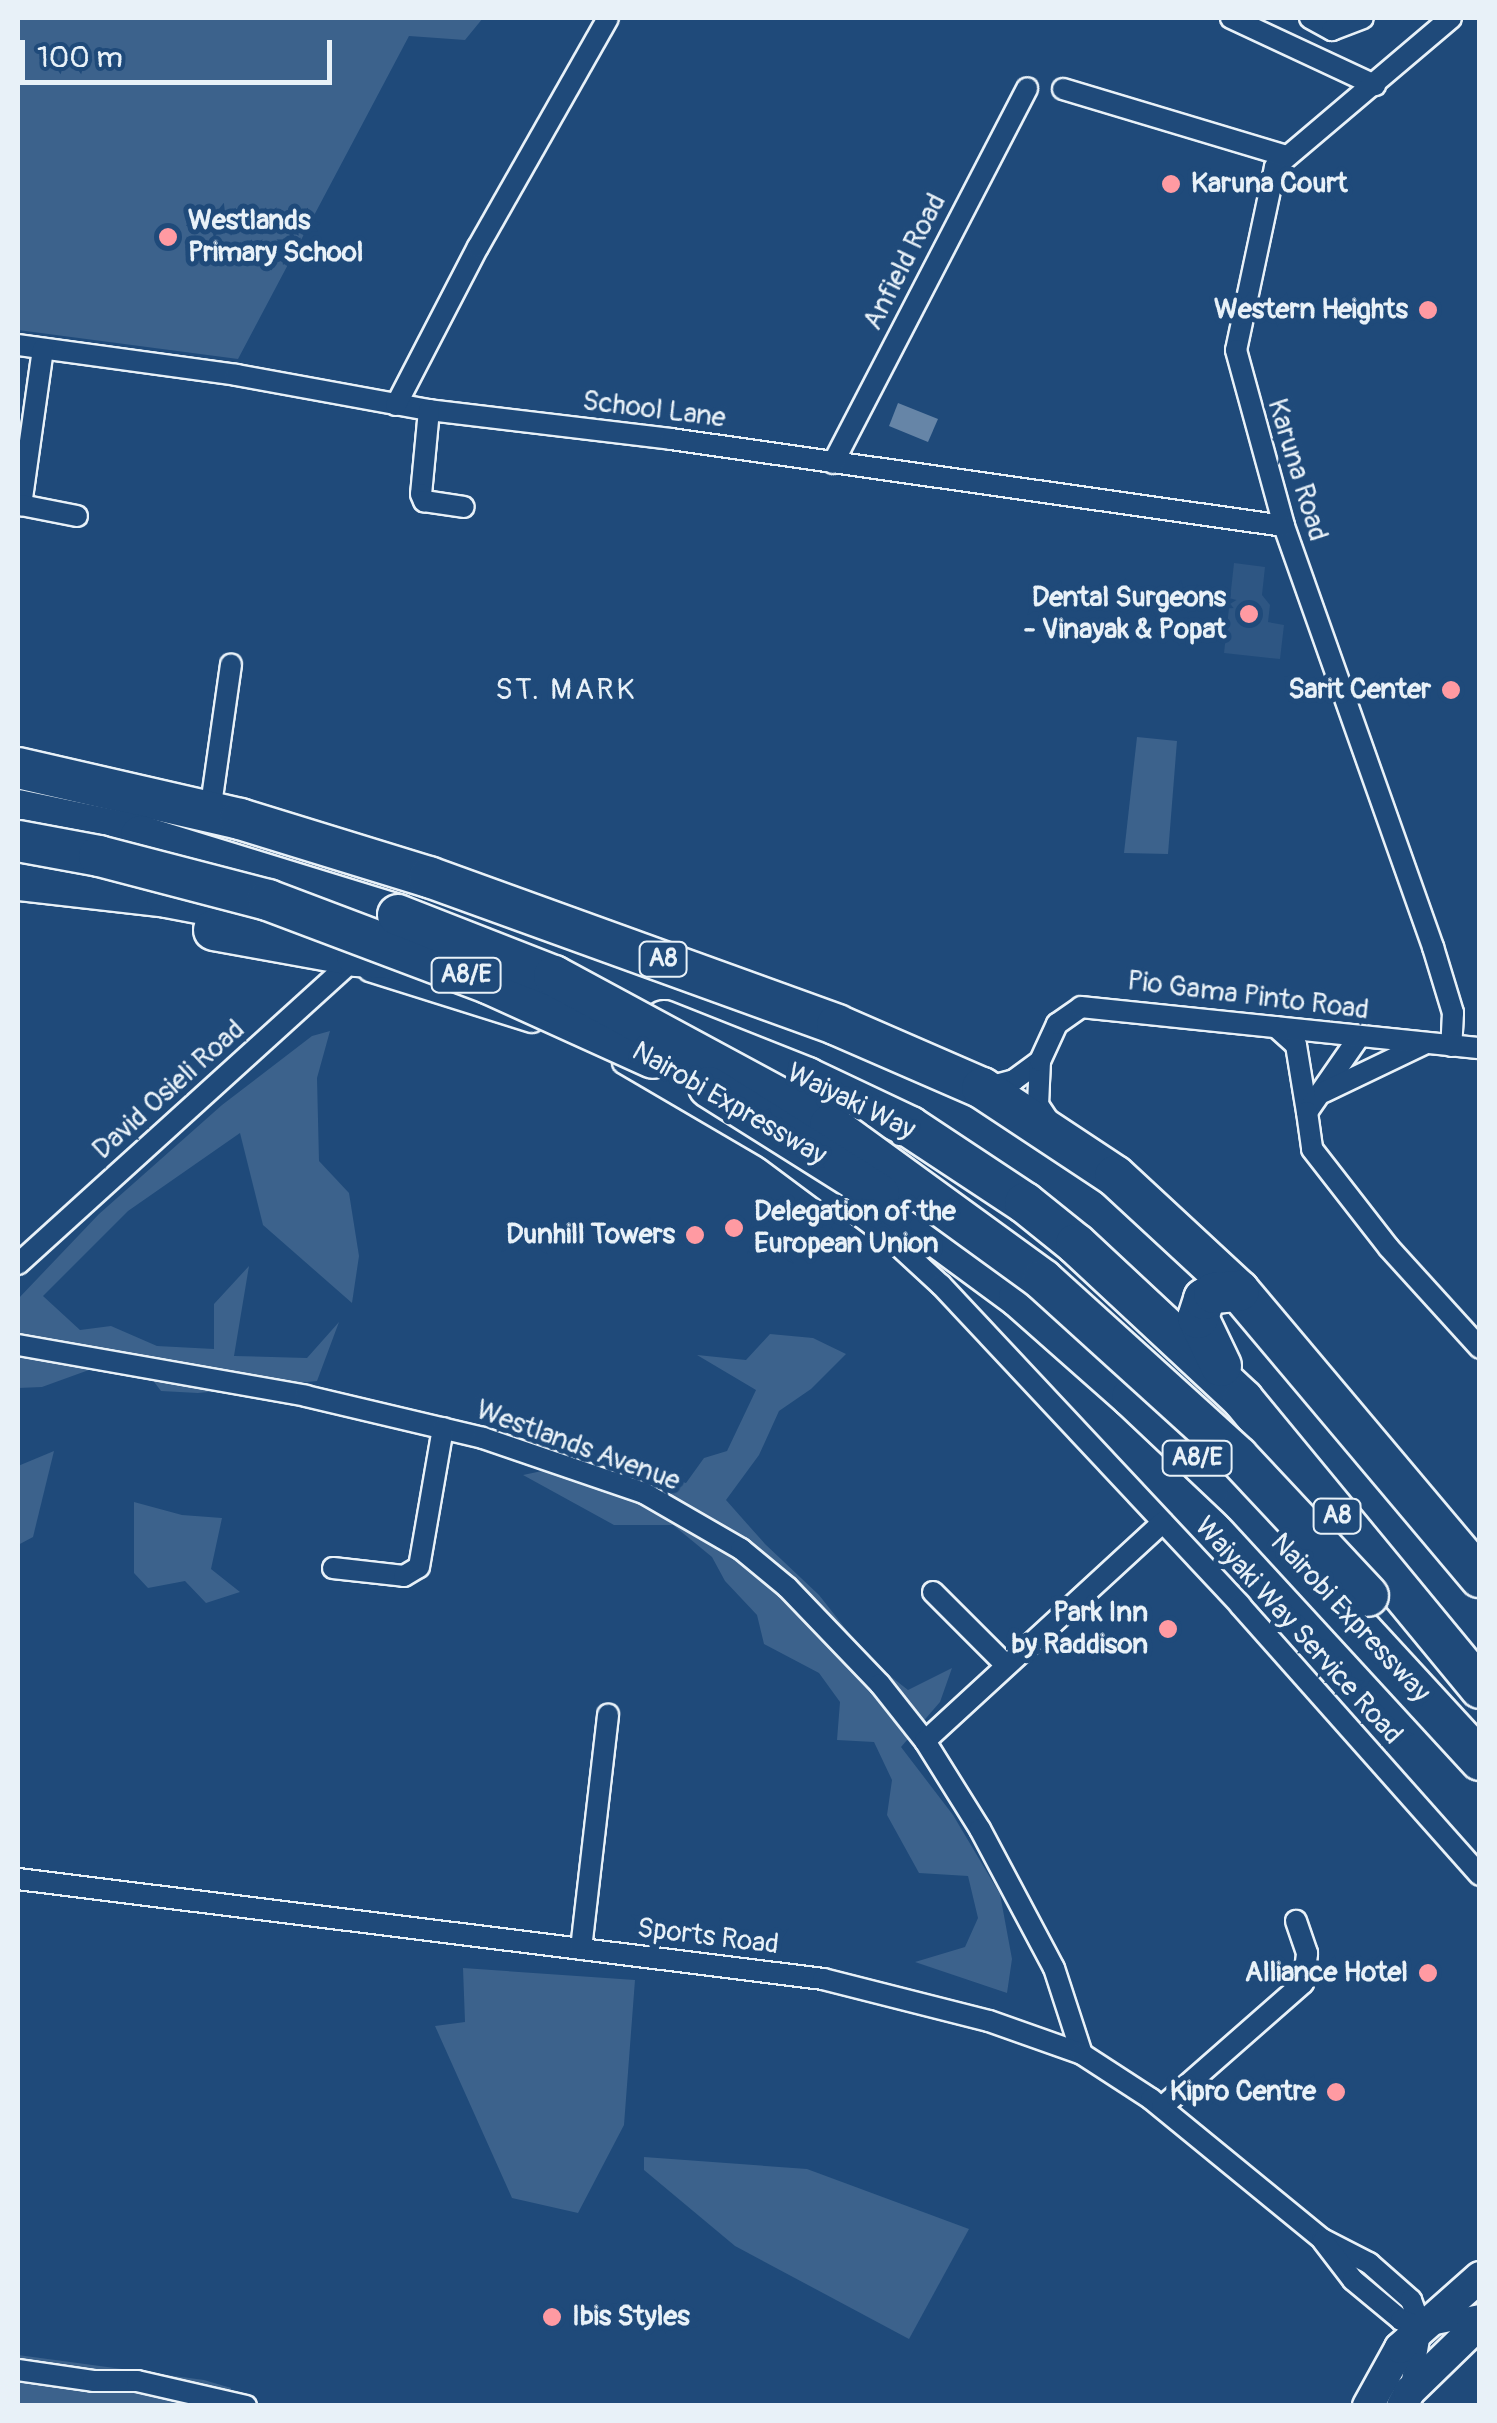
<!DOCTYPE html>
<html>
<head>
<meta charset="utf-8">
<style>
	body { margin:0 }
	#map { position:relative; width:1497px; height:2423px; overflow:hidden; background:#1f4a7a; font-family:Pangolin,sans-serif }
	div>[style] { position:absolute }
	[style*='--x'] { left:calc(var(--x)*1px); top:calc(var(--y)*1px); width:calc(var(--w)*1px); rotate:calc(var(--a)*1deg) }
	.built>* { inset:0; background:#2e5683 }
	.green>* { inset:0; background:#3c628c }
	.water>* { inset:0; background:#6685a7 }
	.roads { filter:drop-shadow(2px 0 #e8f1f8) drop-shadow(-2px 0 #e8f1f8) drop-shadow(0 2px #e8f1f8) drop-shadow(0 -2px #e8f1f8) }
	.street>* { height:20px; margin:-10px; padding:0 10px; transform-origin:10px; border-radius:10px; background:#1f4a7a }
	.secondary>* { height:30px; margin:-15px; padding:0 15px; transform-origin:15px; border-radius:15px; background:#1f4a7a }
	.highway>* { height:40px; margin:-20px; padding:0 20px; transform-origin:20px; border-radius:20px; background:#1f4a7a }
	.bridges { filter:drop-shadow(2px 0 #e8f1f8) drop-shadow(-2px 0 #e8f1f8) drop-shadow(0 2px #e8f1f8) drop-shadow(0 -2px #e8f1f8) }
	.highway-bridge>* { height:40px; margin:-20px; padding:0 20px; transform-origin:20px; border-radius:20px; background:#1f4a7a }
	.dots>* { width:28px; height:28px; translate:-50% -50%; box-sizing:border-box; border:5px solid #1f4a7a; border-radius:50% }
	span { translate:-50% -50%; white-space:nowrap; text-align:center; line-height:1.15; -webkit-text-stroke:10px #1f4a7a; paint-order:stroke }
	.shield-label span { padding:2px 8px; background:#1f4a7a; border:2px solid; border-radius:8px; -webkit-text-stroke-width:0 }
	.shield-label { font-size:25px; color:#e8f1f8; font-weight:700 }
	.poi-label { font-size:28px; color:#e8f1f8; font-weight:700 }
	.left { translate:0 -50%; text-align:left }
	.right { translate:-100% -50%; text-align:right }
	.street-label { font-size:28px; color:#e8f1f8 }
	.neighbourhood-label { font-size:30px; color:#e8f1f8; letter-spacing:2.5px }
	.frame { position:absolute; inset:0; border:20px solid #e8f1f8; pointer-events:none }
	.scale { position:absolute; left:20px; top:40px; width:312px; height:45px; box-sizing:border-box; border:5px solid #e8f1f8; border-top:0; padding-left:12px; font-size:30px; line-height:35px; white-space:nowrap; color:#e8f1f8; -webkit-text-stroke:8px #1f4a7a; paint-order:stroke }
</style>
</head>
<body>
<div id="map">
	<div class="built">
		<div style="clip-path:polygon(1234px 563px,1265px 567px,1262px 595px,1270px 605px,1268px 622px,1284px 625px,1280px 659px,1224px 653px)"></div>
	</div>
	<div class="green">
		<div style="clip-path:polygon(18px 18px,483px 18px,465px 40px,409px 36px,238px 359px,18px 330px)"></div>
		<div style="clip-path:polygon(1137px 737px,1177px 741px,1168px 854px,1124px 853px)"></div>
		<div style="clip-path:polygon(330px 1031px,317px 1078px,319px 1161px,349px 1193px,359px 1256px,352px 1303px,263px 1225px,240px 1133px,128px 1211px,43px 1296px,80px 1330px,111px 1326px,157px 1346px,214px 1349px,214px 1304px,249px 1266px,234px 1356px,307px 1358px,339px 1322px,317px 1381px,198px 1393px,161px 1391px,133px 1354px,42px 1387px,18px 1388px,18px 1299px,99px 1214px,222px 1105px,312px 1036px)"></div>
		<div style="clip-path:polygon(770px 1334px,813px 1338px,846px 1354px,811px 1389px,779px 1411px,759px 1455px,726px 1500px,765px 1544px,819px 1595px,871px 1661px,908px 1690px,952px 1668px,940px 1702px,901px 1747px,953px 1815px,1000px 1894px,1012px 1959px,1007px 1993px,915px 1962px,965px 1947px,978px 1918px,968px 1876px,919px 1873px,887px 1815px,892px 1780px,874px 1742px,837px 1740px,840px 1702px,819px 1673px,764px 1644px,757px 1615px,725px 1581px,712px 1557px,673px 1525px,614px 1525px,523px 1475px,604px 1458px,686px 1483px,704px 1458px,727px 1451px,756px 1390px,697px 1355px,746px 1360px)"></div>
		<div style="clip-path:polygon(54px 1451px,33px 1537px,18px 1545px,18px 1466px)"></div>
		<div style="clip-path:polygon(134px 1502px,182px 1515px,222px 1518px,211px 1569px,240px 1592px,206px 1603px,185px 1581px,148px 1588px,134px 1573px)"></div>
		<div style="clip-path:polygon(463px 1968px,635px 1980px,624px 2125px,578px 2213px,512px 2198px,435px 2026px,465px 2022px)"></div>
		<div style="clip-path:polygon(644px 2157px,807px 2169px,969px 2229px,909px 2339px,735px 2246px,644px 2170px)"></div>
		<div style="clip-path:polygon(18px 2355px,204px 2380px,231px 2388px,230px 2405px,18px 2406px)"></div>
	</div>
	<div class="water">
		<div style="clip-path:polygon(898px 403px,938px 419px,928px 442px,889px 426px)"></div>
	</div>
	<div class="roads">
		<div class="street">
			<div style="--x:1231;--y:18;--w:159;--a:25"></div>
			<div style="--x:1310;--y:18;--w:25;--a:29"></div>
			<div style="--x:1332;--y:30;--w:33;--a:-21"></div>
			<div style="--x:1451;--y:18;--w:231;--a:139.7"></div>
			<div style="--x:1275;--y:167;--w:187;--a:102"></div>
			<div style="--x:1236;--y:350;--w:182;--a:74.7"></div>
			<div style="--x:1284;--y:526;--w:447;--a:70.5"></div>
			<div style="--x:1433;--y:947;--w:69;--a:73.1"></div>
			<div style="--x:1453;--y:1013;--w:33;--a:93"></div>
			<div style="--x:1063;--y:89;--w:233;--a:16.7"></div>
			<div style="--x:18;--y:345;--w:220;--a:7.8"></div>
			<div style="--x:236;--y:375;--w:196;--a:10.3"></div>
			<div style="--x:429;--y:410;--w:244;--a:6.8"></div>
			<div style="--x:671;--y:439;--w:619;--a:8.08"></div>
			<div style="--x:43;--y:349;--w:158;--a:98"></div>
			<div style="--x:21;--y:505;--w:57;--a:11.1"></div>
			<div style="--x:396;--y:405;--w:178;--a:-62.6"></div>
			<div style="--x:478;--y:247;--w:263;--a:-60.4"></div>
			<div style="--x:429;--y:410;--w:84;--a:95.4"></div>
			<div style="--x:421;--y:494;--w:8;--a:67"></div>
			<div style="--x:424;--y:501;--w:40;--a:8.5"></div>
			<div style="--x:833;--y:463;--w:422;--a:-62.6"></div>
			<div style="--x:210;--y:812;--w:149;--a:-81.9"></div>
			<div style="--x:369;--y:971;--w:171;--a:17.4"></div>
			<div style="--x:1276;--y:1027;--w:27;--a:42"></div>
			<div style="--x:1296;--y:1045;--w:68;--a:80.7"></div>
			<div style="--x:1359;--y:1037;--w:91;--a:124.7"></div>
			<div style="--x:1307;--y:1112;--w:37;--a:82"></div>
			<div style="--x:1312;--y:1149;--w:125;--a:52.1"></div>
			<div style="--x:1389;--y:1248;--w:135;--a:47.7"></div>
			<div style="--x:623;--y:1063;--w:170;--a:30.3"></div>
			<div style="--x:770;--y:1149;--w:152;--a:36.7"></div>
			<div style="--x:892;--y:1240;--w:67;--a:42.6"></div>
			<div style="--x:941;--y:1285;--w:438;--a:46.9"></div>
			<div style="--x:1240;--y:1605;--w:361;--a:48.4"></div>
			<div style="--x:985;--y:1088;--w:30;--a:-15"></div>
			<div style="--x:1014;--y:1080;--w:32;--a:-36"></div>
			<div style="--x:1324;--y:1092;--w:111;--a:-25.6"></div>
			<div style="--x:1051;--y:1124;--w:23;--a:-124"></div>
			<div style="--x:1038;--y:1105;--w:44;--a:-87.4"></div>
			<div style="--x:1040;--y:1061;--w:41;--a:-65.3"></div>
			<div style="--x:1057;--y:1024;--w:29;--a:-35"></div>
			<div style="--x:1081;--y:1007;--w:401;--a:5.9"></div>
			<div style="--x:18;--y:1264;--w:457;--a:-42.2"></div>
			<div style="--x:18;--y:1345;--w:292;--a:10"></div>
			<div style="--x:306;--y:1396;--w:182;--a:13.3"></div>
			<div style="--x:483;--y:1438;--w:170;--a:18.9"></div>
			<div style="--x:644;--y:1493;--w:112;--a:30"></div>
			<div style="--x:741;--y:1549;--w:60;--a:39.6"></div>
			<div style="--x:787;--y:1587;--w:134;--a:46.2"></div>
			<div style="--x:880;--y:1684;--w:73;--a:51.7"></div>
			<div style="--x:925;--y:1741;--w:104;--a:58"></div>
			<div style="--x:980;--y:1829;--w:157;--a:62"></div>
			<div style="--x:1054;--y:1968;--w:90;--a:72"></div>
			<div style="--x:333;--y:1568;--w:71;--a:6.4"></div>
			<div style="--x:404;--y:1576;--w:17;--a:-31"></div>
			<div style="--x:419;--y:1567;--w:141;--a:-80.2"></div>
			<div style="--x:933;--y:1592;--w:103;--a:45"></div>
			<div style="--x:925;--y:1741;--w:323;--a:-42.6"></div>
			<div style="--x:18;--y:1879;--w:811;--a:7.08"></div>
			<div style="--x:823;--y:1979;--w:171;--a:14.2"></div>
			<div style="--x:989;--y:2021;--w:99;--a:19.5"></div>
			<div style="--x:1082;--y:2054;--w:82;--a:33.1"></div>
			<div style="--x:1151;--y:2099;--w:221;--a:39.3"></div>
			<div style="--x:1322;--y:2239;--w:53;--a:27.1"></div>
			<div style="--x:1369;--y:2263;--w:56;--a:41.4"></div>
			<div style="--x:1411;--y:2300;--w:29;--a:70"></div>
			<div style="--x:1421;--y:2327;--w:60;--a:99.6"></div>
			<div style="--x:581;--y:1949;--w:236;--a:-83.4"></div>
			<div style="--x:1162;--y:2107;--w:188;--a:-41.3"></div>
			<div style="--x:1303;--y:1983;--w:30;--a:-82"></div>
			<div style="--x:1307;--y:1953;--w:34;--a:-109"></div>
			<div style="--x:1323;--y:2241;--w:49;--a:52.4"></div>
			<div style="--x:1353;--y:2280;--w:62;--a:39.8"></div>
			<div style="--x:1401;--y:2320;--w:21;--a:19"></div>
			<div style="--x:1421;--y:2327;--w:60;--a:-11.5"></div>
			<div style="--x:18;--y:2370;--w:76;--a:8.3"></div>
			<div style="--x:93;--y:2381;--w:44;--a:0"></div>
			<div style="--x:137;--y:2381;--w:112;--a:12.9"></div>
		</div>
		<div class="secondary">
			<div style="--x:1368;--y:2406;--w:66;--a:-61.1"></div>
			<div style="--x:1400;--y:2348;--w:107;--a:-41.6"></div>
			<div style="--x:1402;--y:2406;--w:16;--a:-63"></div>
			<div style="--x:1409;--y:2392;--w:99;--a:-44.2"></div>
		</div>
		<div class="highway">
			<div style="--x:18;--y:768;--w:228;--a:12.9"></div>
			<div style="--x:240;--y:819;--w:198;--a:17.1"></div>
			<div style="--x:429;--y:877;--w:434;--a:19.9"></div>
			<div style="--x:837;--y:1025;--w:158;--a:23.5"></div>
			<div style="--x:982;--y:1088;--w:159;--a:33.5"></div>
			<div style="--x:1115;--y:1176;--w:169;--a:42.8"></div>
			<div style="--x:1239;--y:1291;--w:374;--a:49.9"></div>
			<div style="--x:18;--y:810;--w:126;--a:11.9"></div>
			<div style="--x:141;--y:836;--w:269;--a:17.1"></div>
			<div style="--x:18;--y:880;--w:150;--a:6.5"></div>
			<div style="--x:167;--y:897;--w:91;--a:10.8"></div>
			<div style="--x:214;--y:930;--w:145;--a:10.3"></div>
			<div style="--x:357;--y:956;--w:46;--a:3.7"></div>
			<div style="--x:403;--y:959;--w:11;--a:-27"></div>
			<div style="--x:664;--y:1021;--w:154;--a:21.7"></div>
			<div style="--x:807;--y:1078;--w:114;--a:25.4"></div>
			<div style="--x:910;--y:1127;--w:138;--a:33.5"></div>
			<div style="--x:1025;--y:1203;--w:65;--a:38.8"></div>
			<div style="--x:1076;--y:1244;--w:229;--a:43"></div>
			<div style="--x:1243;--y:1400;--w:373;--a:50.5"></div>
			<div style="--x:879;--y:1194;--w:174;--a:36.3"></div>
			<div style="--x:1019;--y:1297;--w:151;--a:41.5"></div>
			<div style="--x:1132;--y:1397;--w:154;--a:43.4"></div>
			<div style="--x:1244;--y:1503;--w:349;--a:47.4"></div>
			<div style="--x:1221;--y:1366;--w:53;--a:-115.6"></div>
			<div style="--x:1198;--y:1318;--w:20;--a:-72"></div>
			<div style="--x:1204;--y:1299;--w:12;--a:-31"></div>
			<div style="--x:1214;--y:1293;--w:25;--a:-5"></div>
		</div>
	</div>
	<div class="bridges">
		<div class="highway-bridge">
			<div style="--x:18;--y:841;--w:82;--a:10.5"></div>
			<div style="--x:99;--y:856;--w:175;--a:14.6"></div>
			<div style="--x:268;--y:900;--w:235;--a:20.7"></div>
			<div style="--x:488;--y:983;--w:181;--a:24.4"></div>
			<div style="--x:398;--y:915;--w:168;--a:21.4"></div>
			<div style="--x:554;--y:976;--w:314;--a:28.4"></div>
			<div style="--x:830;--y:1125;--w:263;--a:36"></div>
			<div style="--x:1043;--y:1280;--w:263;--a:42.2"></div>
			<div style="--x:1238;--y:1457;--w:190;--a:46.9"></div>
			<div style="--x:709;--y:1087;--w:201;--a:32.2"></div>
		</div>
	</div>
	<div class="dots">
		<div style="left:1171px;top:184px;background:#ff9aa2"></div>
		<div style="left:168px;top:237px;background:#ff9aa2"></div>
		<div style="left:1428px;top:310px;background:#ff9aa2"></div>
		<div style="left:1249px;top:614px;background:#ff9aa2"></div>
		<div style="left:1451px;top:690px;background:#ff9aa2"></div>
		<div style="left:734px;top:1228px;background:#ff9aa2"></div>
		<div style="left:695px;top:1235px;background:#ff9aa2"></div>
		<div style="left:1168px;top:1629px;background:#ff9aa2"></div>
		<div style="left:1428px;top:1973px;background:#ff9aa2"></div>
		<div style="left:1336px;top:2092px;background:#ff9aa2"></div>
		<div style="left:552px;top:2317px;background:#ff9aa2"></div>
	</div>
	<div class="shield-label">
		<span style="left:663px;top:959px">A8</span>
		<span style="left:466px;top:975px">A8/E</span>
		<span style="left:1197px;top:1458px">A8/E</span>
		<span style="left:1337px;top:1516px">A8</span>
	</div>
	<div class="poi-label">
		<span class="left" style="left:1191px;top:184px">Karuna Court</span>
		<span class="left" style="left:188px;top:237px">Westlands<br>Primary School</span>
		<span class="right" style="left:1408px;top:310px">Western Heights</span>
		<span class="right" style="left:1226px;top:614px">Dental Surgeons<br>- Vinayak &amp; Popat</span>
		<span class="right" style="left:1431px;top:690px">Sarit Center</span>
		<span class="left" style="left:754px;top:1228px">Delegation of the<br>European Union</span>
		<span class="right" style="left:675px;top:1235px">Dunhill Towers</span>
		<span class="right" style="left:1148px;top:1629px">Park Inn<br>by Raddison</span>
		<span class="right" style="left:1408px;top:1973px">Alliance Hotel</span>
		<span class="right" style="left:1316px;top:2092px">Kipro Centre</span>
		<span class="left" style="left:572px;top:2317px">Ibis Styles</span>
	</div>
	<div class="street-label">
		<span style="left:905px;top:262px;rotate:-63deg">Anfield Road</span>
		<span style="left:654px;top:410px;rotate:7deg">School Lane</span>
		<span style="left:1297px;top:470px;rotate:73deg">Karuna Road</span>
		<span style="left:1248px;top:996px;rotate:7deg">Pio Gama Pinto Road</span>
		<span style="left:169px;top:1090px;rotate:-42deg">David Osieli Road</span>
		<span style="left:851px;top:1102px;rotate:26deg">Waiyaki Way</span>
		<span style="left:729px;top:1104px;rotate:30deg">Nairobi Expressway</span>
		<span style="left:578px;top:1446px;rotate:20deg">Westlands Avenue</span>
		<span style="left:1350px;top:1618px;rotate:47deg">Nairobi Expressway</span>
		<span style="left:1298px;top:1631px;rotate:48deg">Waiyaki Way Service Road</span>
		<span style="left:708px;top:1937px;rotate:7deg">Sports Road</span>
	</div>
	<div class="neighbourhood-label">
		<span style="left:566px;top:690px">ST. MARK</span>
	</div>
	<div class="frame"></div>
	<div class="scale">100 m</div>
</div>
</body>
</html>
